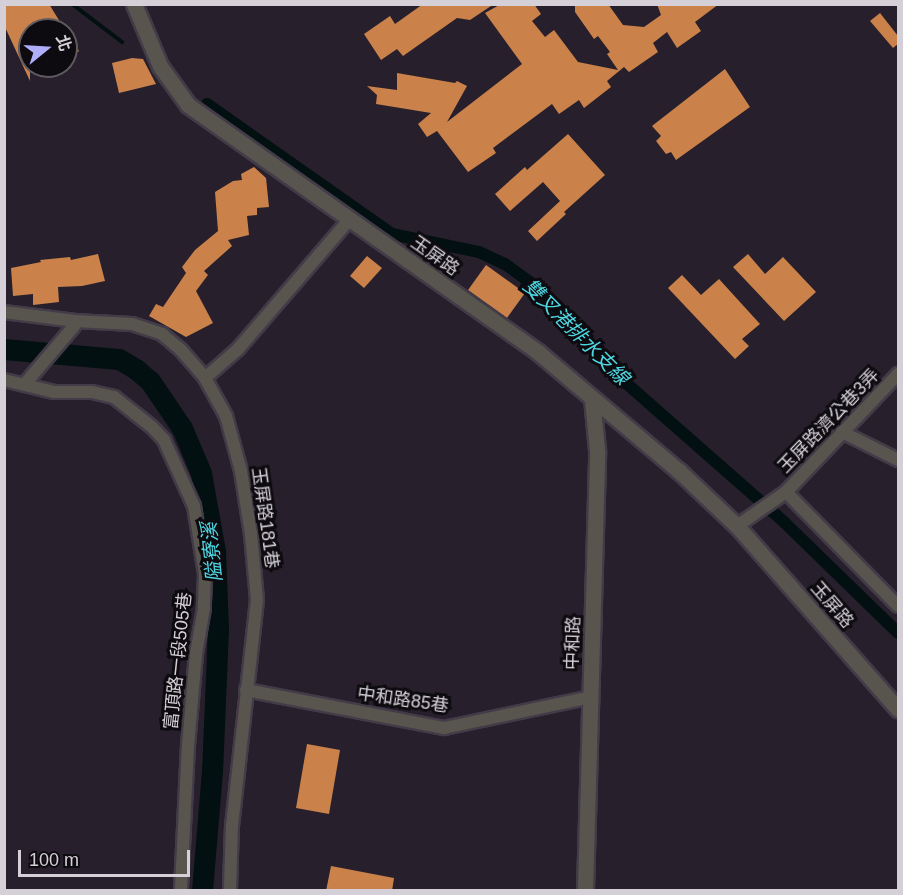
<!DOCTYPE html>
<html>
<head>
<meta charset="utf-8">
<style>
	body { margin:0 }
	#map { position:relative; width:903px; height:895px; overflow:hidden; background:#27202c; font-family:Helvetica,"Noto Sans TC",sans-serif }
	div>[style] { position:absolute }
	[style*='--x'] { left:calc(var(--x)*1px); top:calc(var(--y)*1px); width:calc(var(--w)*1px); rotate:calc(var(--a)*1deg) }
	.stream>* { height:4px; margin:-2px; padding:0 2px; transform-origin:2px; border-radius:2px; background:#021011 }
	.canal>* { height:12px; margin:-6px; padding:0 6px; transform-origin:6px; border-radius:6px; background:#021011 }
	.river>* { height:21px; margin:-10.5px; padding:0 10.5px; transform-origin:10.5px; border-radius:10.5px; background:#021011 }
	.building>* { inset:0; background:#cb814a }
	.roads { filter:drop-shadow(2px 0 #433c48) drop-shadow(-2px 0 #433c48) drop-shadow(0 2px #433c48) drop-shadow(0 -2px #433c48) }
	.minor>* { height:12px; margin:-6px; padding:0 6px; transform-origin:6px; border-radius:6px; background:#58554f }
	.tertiary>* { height:15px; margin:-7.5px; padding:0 7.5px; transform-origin:7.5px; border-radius:7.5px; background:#58554f }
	span { translate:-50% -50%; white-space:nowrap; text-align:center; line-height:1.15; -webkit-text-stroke:6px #0e0b10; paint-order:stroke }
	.street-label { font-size:18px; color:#d5d0d8 }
	.water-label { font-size:20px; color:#4ed6e0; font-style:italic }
	.frame { position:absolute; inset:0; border:6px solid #d5d0d8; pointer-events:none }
	.north { position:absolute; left:18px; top:18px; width:60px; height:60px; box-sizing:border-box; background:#0e0b10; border:2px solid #5e5a60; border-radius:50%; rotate:72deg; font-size:16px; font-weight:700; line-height:24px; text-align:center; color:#d5d0d8 }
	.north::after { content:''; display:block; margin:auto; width:21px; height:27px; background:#afaefa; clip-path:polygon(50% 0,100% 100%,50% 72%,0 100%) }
	.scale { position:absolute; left:18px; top:850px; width:172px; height:27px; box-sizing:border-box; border:3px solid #d5d0d8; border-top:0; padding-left:8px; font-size:18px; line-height:21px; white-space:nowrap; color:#d5d0d8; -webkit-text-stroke:4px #0e0b10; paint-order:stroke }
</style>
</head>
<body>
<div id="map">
	<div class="stream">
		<div style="--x:72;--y:4;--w:63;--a:37.2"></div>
	</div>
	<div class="canal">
		<div style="--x:207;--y:104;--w:226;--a:35.1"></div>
		<div style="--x:392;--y:234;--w:89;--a:11.7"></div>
		<div style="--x:479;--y:252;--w:29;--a:25"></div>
		<div style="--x:505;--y:264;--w:32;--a:36"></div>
		<div style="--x:531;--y:283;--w:54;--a:44.3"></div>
		<div style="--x:570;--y:321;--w:62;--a:50.2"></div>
		<div style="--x:610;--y:369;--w:232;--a:41.3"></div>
		<div style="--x:784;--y:522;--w:159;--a:44.2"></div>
	</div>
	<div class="river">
		<div style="--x:4;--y:349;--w:115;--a:5"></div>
		<div style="--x:119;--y:359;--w:21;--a:31"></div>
		<div style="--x:137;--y:370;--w:17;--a:40"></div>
		<div style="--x:150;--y:381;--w:57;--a:55.8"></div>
		<div style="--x:182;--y:428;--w:49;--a:67.1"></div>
		<div style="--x:201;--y:473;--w:79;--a:79.8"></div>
		<div style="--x:215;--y:551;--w:78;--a:87.8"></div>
		<div style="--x:218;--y:629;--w:142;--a:92.4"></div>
		<div style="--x:212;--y:771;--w:119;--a:94.8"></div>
	</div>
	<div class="building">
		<div style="clip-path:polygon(4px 4px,49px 4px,65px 30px,30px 30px,30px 81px,4px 25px)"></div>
		<div style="clip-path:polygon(423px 4px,494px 4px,470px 20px,457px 18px,403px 56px,397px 49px,381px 60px,364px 34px,390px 16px,395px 24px)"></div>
		<div style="clip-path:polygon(501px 4px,534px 4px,541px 14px,532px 21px,545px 37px,554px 30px,578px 62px,618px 70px,607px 54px,610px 52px,598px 36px,594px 39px,575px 12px,575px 4px,608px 4px,623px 25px,644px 27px,661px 15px,657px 4px,719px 4px,695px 22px,701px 31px,677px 48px,667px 32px,653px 43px,658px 52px,629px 72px,624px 67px,607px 81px,611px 87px,584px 108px,579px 100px,559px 114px,552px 104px,493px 148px,496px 153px,468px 172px,437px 131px,427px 137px,418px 124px,431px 113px,376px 104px,377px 95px,367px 86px,397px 90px,397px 73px,455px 83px,457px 81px,467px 86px,447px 122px,522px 64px,485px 13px)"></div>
		<div style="clip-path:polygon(880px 13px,898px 36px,898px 44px,893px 48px,870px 21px)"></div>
		<div style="clip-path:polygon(66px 31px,79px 51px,66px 59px)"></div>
		<div style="clip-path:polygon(132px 58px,143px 59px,156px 84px,119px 93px,112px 63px)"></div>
		<div style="clip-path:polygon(725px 69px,750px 107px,676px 160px,671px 152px,666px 154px,656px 141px,661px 136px,652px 126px)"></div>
		<div style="clip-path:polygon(568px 134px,605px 175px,564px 212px,566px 214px,537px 241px,528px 231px,560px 201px,543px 182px,510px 211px,495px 194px,525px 167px,527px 170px)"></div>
		<div style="clip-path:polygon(254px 167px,266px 178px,269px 207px,257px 208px,257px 215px,247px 216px,249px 235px,228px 240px,232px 246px,204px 271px,208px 275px,196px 291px,213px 323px,186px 337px,149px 316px,156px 304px,163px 307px,186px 273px,182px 267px,195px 250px,218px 231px,215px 192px,233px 181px,242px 180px,241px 174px)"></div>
		<div style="clip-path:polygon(98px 254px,105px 281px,82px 286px,58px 287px,59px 302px,33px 305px,33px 294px,13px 296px,11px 268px,41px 262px,40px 260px,70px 257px,71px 260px)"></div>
		<div style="clip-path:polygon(748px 254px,765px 274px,783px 257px,816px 292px,784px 321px,733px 267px)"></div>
		<div style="clip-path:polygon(367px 256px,382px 268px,364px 288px,350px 276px)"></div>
		<div style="clip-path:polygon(486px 265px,525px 293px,507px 318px,468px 290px)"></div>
		<div style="clip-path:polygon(682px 275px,701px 295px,719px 279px,760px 324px,742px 339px,749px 346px,735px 359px,668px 288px)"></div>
		<div style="clip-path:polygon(307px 744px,340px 750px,329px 814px,296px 808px)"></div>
		<div style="clip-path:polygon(331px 866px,394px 878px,392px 891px,326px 891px)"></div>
	</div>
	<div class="roads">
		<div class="minor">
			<div style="--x:4;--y:312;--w:72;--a:7.2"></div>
			<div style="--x:75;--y:321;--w:57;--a:3"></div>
			<div style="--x:132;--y:324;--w:32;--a:18"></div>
			<div style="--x:162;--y:334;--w:25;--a:40"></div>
			<div style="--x:181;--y:350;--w:37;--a:49"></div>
			<div style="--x:205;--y:378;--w:43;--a:61.1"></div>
			<div style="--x:226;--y:416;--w:57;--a:74.7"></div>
			<div style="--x:241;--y:471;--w:64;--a:81"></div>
			<div style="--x:251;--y:534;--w:66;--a:84.8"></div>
			<div style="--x:257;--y:600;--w:226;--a:96.3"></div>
			<div style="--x:232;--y:825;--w:65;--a:91.8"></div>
			<div style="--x:205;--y:378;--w:44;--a:-41.3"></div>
			<div style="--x:238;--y:349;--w:170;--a:-49.3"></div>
			<div style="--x:4;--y:380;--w:51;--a:13.5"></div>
			<div style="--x:54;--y:392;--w:38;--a:0"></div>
			<div style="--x:92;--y:392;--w:23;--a:13"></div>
			<div style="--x:114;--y:397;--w:48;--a:38.3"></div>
			<div style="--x:152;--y:427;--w:18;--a:47"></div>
			<div style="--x:164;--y:440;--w:72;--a:65.6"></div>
			<div style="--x:194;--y:506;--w:69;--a:80.8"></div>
			<div style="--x:205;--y:574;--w:34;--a:92"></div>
			<div style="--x:204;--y:608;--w:47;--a:99.9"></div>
			<div style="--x:196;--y:654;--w:91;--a:95"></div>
			<div style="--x:188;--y:745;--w:145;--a:92.8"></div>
			<div style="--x:24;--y:385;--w:77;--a:-49.7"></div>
			<div style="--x:74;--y:326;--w:5;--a:-79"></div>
			<div style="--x:842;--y:432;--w:63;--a:26.6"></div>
			<div style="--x:786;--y:492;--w:163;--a:-46.5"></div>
			<div style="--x:737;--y:526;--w:60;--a:-34.8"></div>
			<div style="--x:786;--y:492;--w:160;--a:45.5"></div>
			<div style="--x:246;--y:690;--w:202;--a:10.9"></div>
			<div style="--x:444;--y:728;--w:150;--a:-11.9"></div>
		</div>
		<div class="tertiary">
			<div style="--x:134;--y:4;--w:67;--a:67.2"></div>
			<div style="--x:160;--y:66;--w:48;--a:54.3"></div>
			<div style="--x:188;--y:105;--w:428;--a:35.2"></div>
			<div style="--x:538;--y:352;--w:185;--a:40.2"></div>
			<div style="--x:679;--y:471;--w:80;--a:43.5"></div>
			<div style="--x:737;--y:526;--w:244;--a:48.7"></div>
			<div style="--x:585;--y:890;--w:440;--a:-88.4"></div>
			<div style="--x:597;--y:450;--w:52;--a:-95.5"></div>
		</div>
	</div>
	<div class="street-label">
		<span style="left:435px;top:256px;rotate:35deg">玉屏路</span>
		<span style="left:829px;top:421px;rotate:-46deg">玉屏路濟公巷3弄</span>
		<span style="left:265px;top:518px;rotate:82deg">玉屏路181巷</span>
		<span style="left:832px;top:605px;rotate:49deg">玉屏路</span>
		<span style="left:573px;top:643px;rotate:-88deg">中和路</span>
		<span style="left:178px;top:661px;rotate:-84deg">富頂路一段505巷</span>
		<span style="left:403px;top:700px;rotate:8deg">中和路85巷</span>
	</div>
	<div class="water-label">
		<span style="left:576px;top:332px;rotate:45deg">雙叉港排水支線</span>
		<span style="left:212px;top:552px;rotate:-96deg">隘寮溪</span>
	</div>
	<div class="frame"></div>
	<div class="north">北</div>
	<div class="scale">100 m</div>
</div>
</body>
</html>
